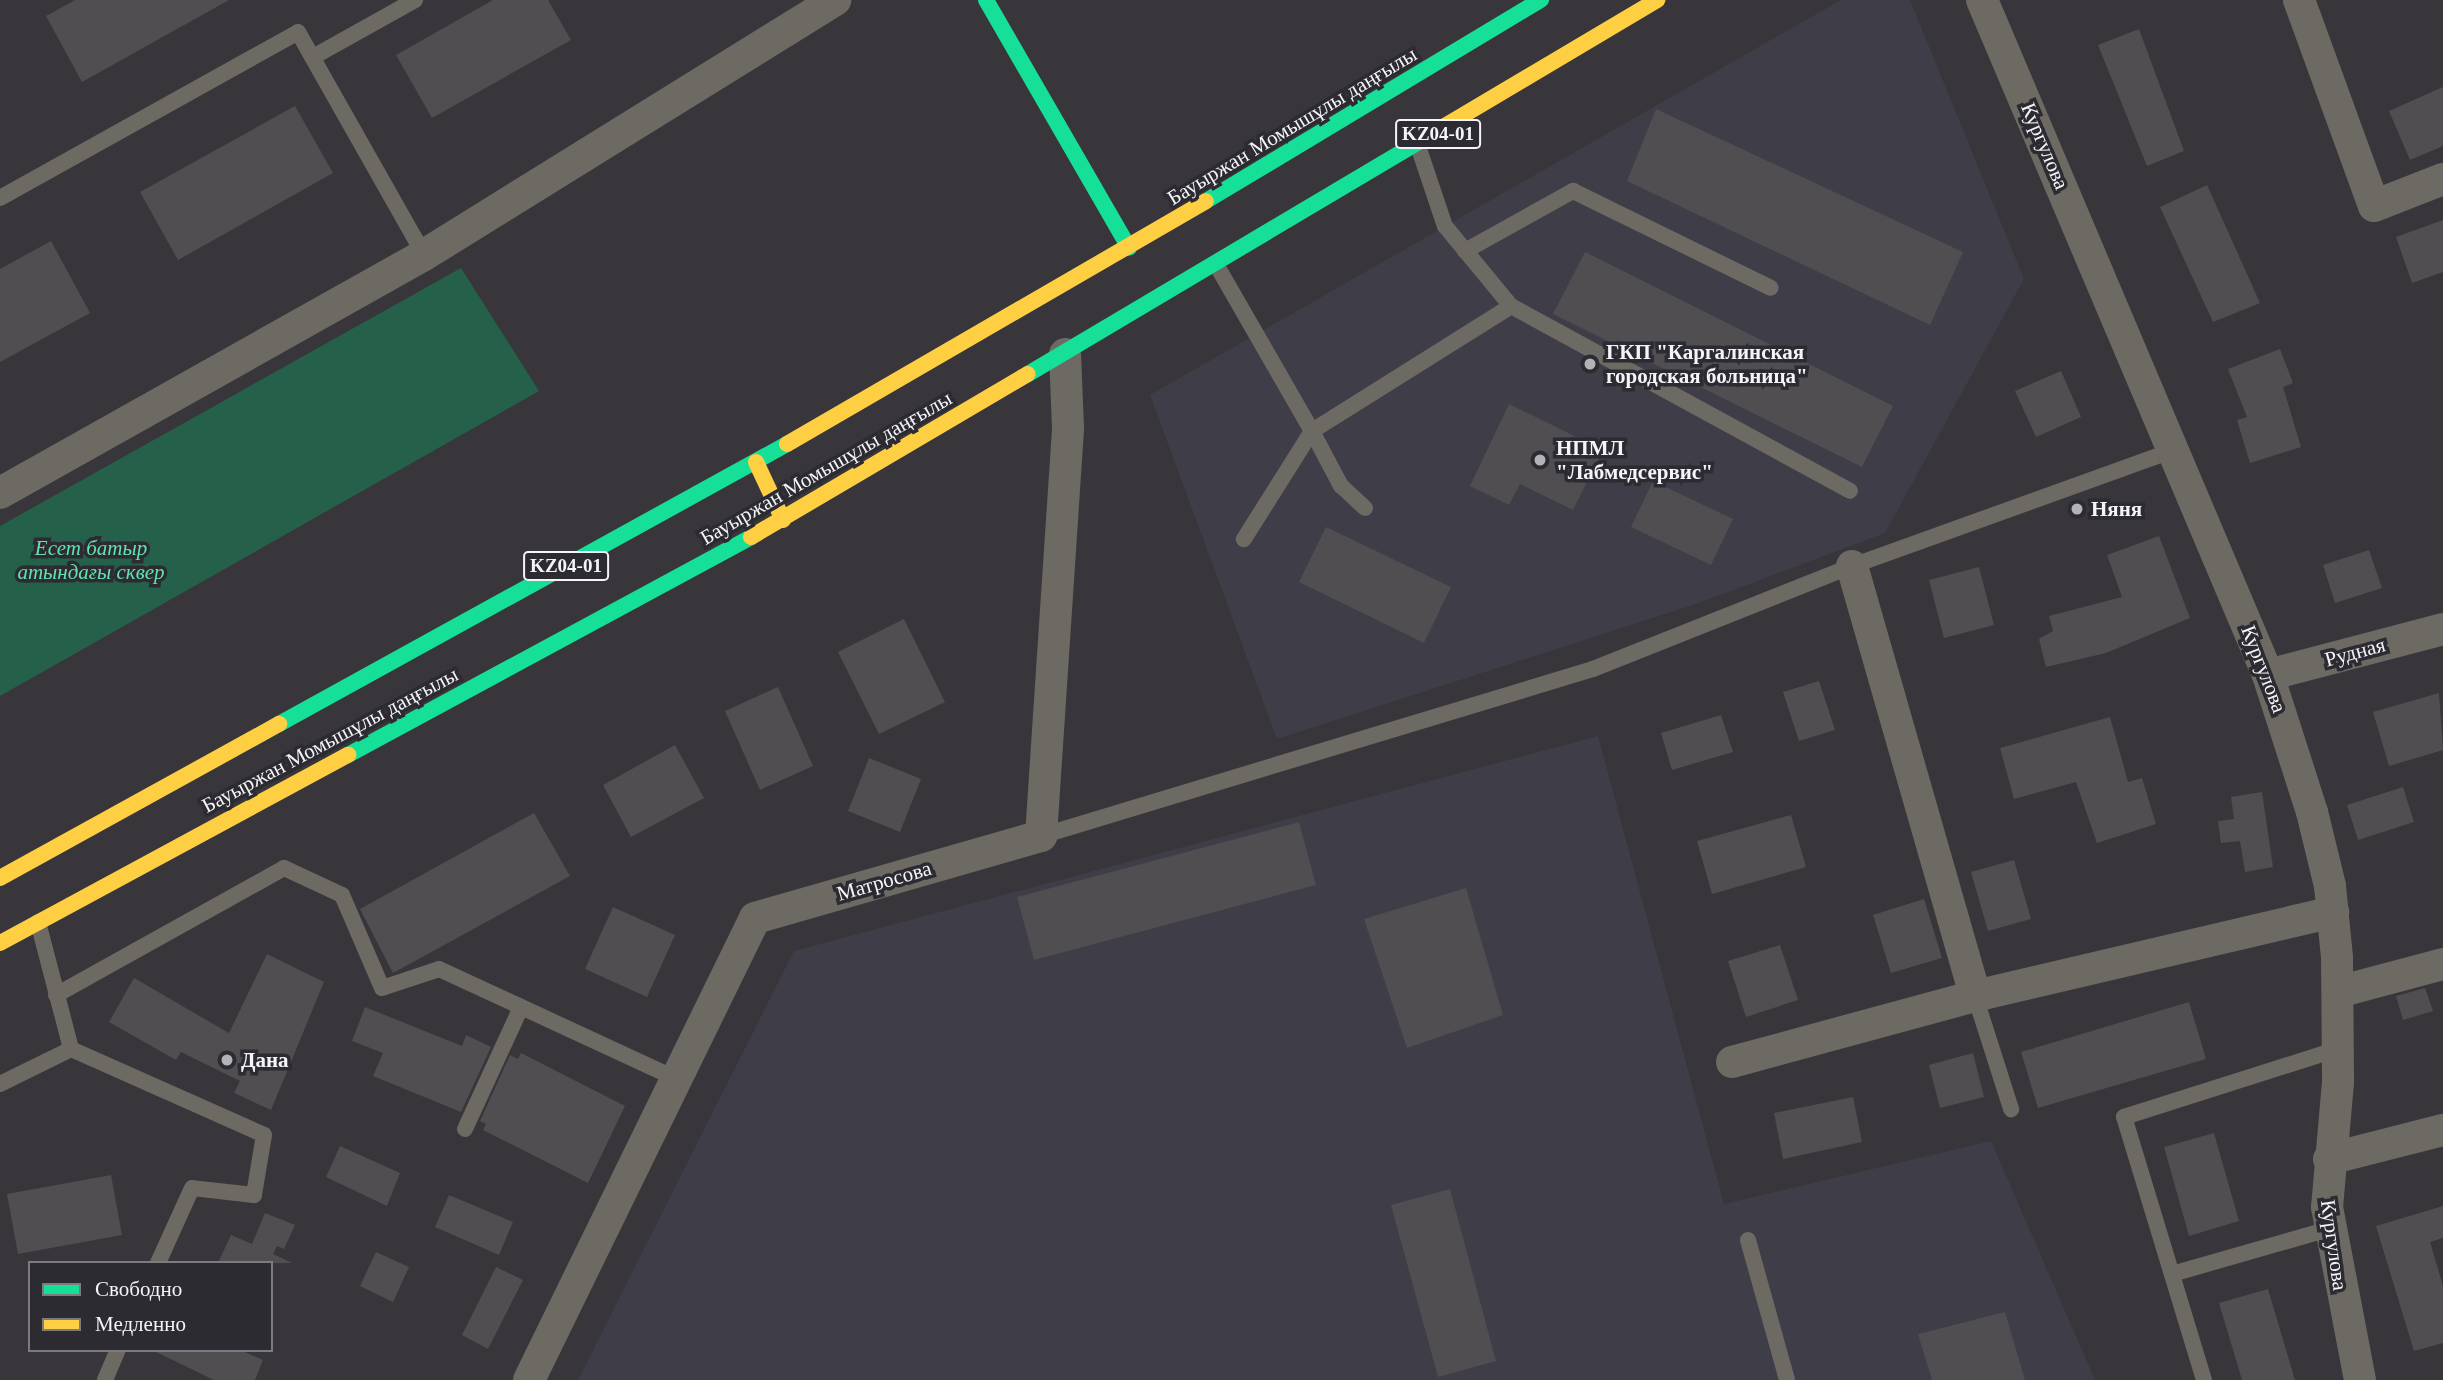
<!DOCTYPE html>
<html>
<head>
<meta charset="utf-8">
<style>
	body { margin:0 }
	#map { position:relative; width:2443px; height:1380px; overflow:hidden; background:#38363a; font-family:"Times New Roman",serif }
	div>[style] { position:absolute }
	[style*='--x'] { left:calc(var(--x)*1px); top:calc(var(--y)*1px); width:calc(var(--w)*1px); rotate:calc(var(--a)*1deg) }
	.built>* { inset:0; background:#3f3d47 }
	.green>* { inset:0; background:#25614a }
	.building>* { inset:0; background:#504e51 }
	.lane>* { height:16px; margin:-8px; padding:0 8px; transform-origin:8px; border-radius:8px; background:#6d6963 }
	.street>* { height:32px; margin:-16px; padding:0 16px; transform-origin:16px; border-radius:16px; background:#6d6963 }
	.fast>* { height:16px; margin:-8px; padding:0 8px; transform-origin:8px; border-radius:8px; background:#16e098 }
	.slow>* { height:16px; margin:-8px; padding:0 8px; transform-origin:8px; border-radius:8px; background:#ffcf43 }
	.dots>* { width:19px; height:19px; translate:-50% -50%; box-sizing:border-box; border:4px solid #2c2b31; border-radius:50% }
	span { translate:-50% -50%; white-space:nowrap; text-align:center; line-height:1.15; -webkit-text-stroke:7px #2c2b31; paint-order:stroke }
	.shield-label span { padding:2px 5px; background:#2c2b31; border:2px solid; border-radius:5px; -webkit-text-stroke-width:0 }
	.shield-label { font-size:19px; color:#f5f4f8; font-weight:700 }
	.street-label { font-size:21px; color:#f5f4f8 }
	.poi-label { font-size:21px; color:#f5f4f8; font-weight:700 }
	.left { translate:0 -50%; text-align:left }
	.park-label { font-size:21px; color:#60e3af; font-style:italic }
	.legend { position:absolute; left:28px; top:1261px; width:245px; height:91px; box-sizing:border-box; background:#2c2b31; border:2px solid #7c7b81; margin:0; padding:9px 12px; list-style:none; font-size:21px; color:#f5f4f8 }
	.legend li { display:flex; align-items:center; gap:14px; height:35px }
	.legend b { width:35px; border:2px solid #7c7b81 }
</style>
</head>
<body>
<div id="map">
	<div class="built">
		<div style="clip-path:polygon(1841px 0,1910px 0,2024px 279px,1885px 533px,1696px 604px,1277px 739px,1150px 395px)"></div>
		<div style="clip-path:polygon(1598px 736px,1724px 1204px,1991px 1141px,2095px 1380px,578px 1380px,794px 951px)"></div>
	</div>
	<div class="green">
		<div style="clip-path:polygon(461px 268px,539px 391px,0 696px,0 526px)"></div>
	</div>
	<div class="building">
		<div style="clip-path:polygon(75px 0,229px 0,82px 82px,46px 16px)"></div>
		<div style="clip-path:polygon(493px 0,548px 0,571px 40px,432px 118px,396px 55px)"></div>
		<div style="clip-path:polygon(2139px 29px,2184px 151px,2147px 166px,2098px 45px)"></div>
		<div style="clip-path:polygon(2443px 87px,2443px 146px,2410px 160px,2389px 111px)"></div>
		<div style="clip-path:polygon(295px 106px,333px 173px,178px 260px,140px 192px)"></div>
		<div style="clip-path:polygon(1656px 109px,1963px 252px,1930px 325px,1627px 181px)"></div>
		<div style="clip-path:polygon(2207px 185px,2260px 303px,2213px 322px,2160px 207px)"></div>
		<div style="clip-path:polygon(2443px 220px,2443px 272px,2412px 283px,2396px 237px)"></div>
		<div style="clip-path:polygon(51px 241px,90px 313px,0 362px,0 269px)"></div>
		<div style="clip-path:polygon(1585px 252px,1893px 406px,1862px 467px,1553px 314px)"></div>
		<div style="clip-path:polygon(2280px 349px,2293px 383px,2283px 387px,2301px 447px,2250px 463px,2237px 420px,2247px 417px,2228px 369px)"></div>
		<div style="clip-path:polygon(2061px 371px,2081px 417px,2036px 437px,2015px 391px)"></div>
		<div style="clip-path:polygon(1509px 404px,1603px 450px,1573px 510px,1520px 484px,1509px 505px,1470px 486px)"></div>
		<div style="clip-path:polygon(1653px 481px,1733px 519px,1711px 565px,1631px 527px)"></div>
		<div style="clip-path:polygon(1326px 527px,1451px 587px,1424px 643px,1299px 582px)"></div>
		<div style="clip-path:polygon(2159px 536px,2190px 618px,2106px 653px,2046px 667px,2039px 639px,2053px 631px,2049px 616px,2122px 597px,2107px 555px)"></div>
		<div style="clip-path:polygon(2369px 550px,2382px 588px,2335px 603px,2323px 565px)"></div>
		<div style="clip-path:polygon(1979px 567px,1994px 625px,1944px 638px,1929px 580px)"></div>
		<div style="clip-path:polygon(904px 619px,945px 702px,879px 734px,838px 652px)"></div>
		<div style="clip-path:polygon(1819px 681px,1835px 730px,1799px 741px,1783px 692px)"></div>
		<div style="clip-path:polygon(778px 687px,813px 766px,760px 790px,725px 711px)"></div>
		<div style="clip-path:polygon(2439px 693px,2443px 750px,2389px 766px,2373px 712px)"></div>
		<div style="clip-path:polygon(1721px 715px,1733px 752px,1672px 770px,1661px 733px)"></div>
		<div style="clip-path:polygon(2110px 717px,2128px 782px,2142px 778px,2156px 824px,2097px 843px,2076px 782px,2014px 799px,2000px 748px)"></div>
		<div style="clip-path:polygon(675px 745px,704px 798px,631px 837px,603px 785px)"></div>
		<div style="clip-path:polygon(869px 758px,921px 779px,900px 832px,848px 811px)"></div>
		<div style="clip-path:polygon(2403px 787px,2414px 822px,2358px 840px,2347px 805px)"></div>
		<div style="clip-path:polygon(2262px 792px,2273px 867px,2245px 872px,2240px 841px,2221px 843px,2218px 821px,2234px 819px,2231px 797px)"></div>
		<div style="clip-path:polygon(534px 813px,570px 876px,393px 973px,360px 909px)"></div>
		<div style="clip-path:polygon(1791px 815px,1806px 867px,1712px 894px,1697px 841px)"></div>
		<div style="clip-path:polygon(1299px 822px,1316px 885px,1034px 960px,1017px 897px)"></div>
		<div style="clip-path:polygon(2014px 860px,2031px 919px,1988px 931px,1971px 872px)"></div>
		<div style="clip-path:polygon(1466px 888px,1503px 1015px,1407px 1048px,1364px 919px)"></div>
		<div style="clip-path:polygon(1924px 899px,1942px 958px,1891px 973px,1873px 915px)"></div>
		<div style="clip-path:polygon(613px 907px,675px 935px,647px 997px,585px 969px)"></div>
		<div style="clip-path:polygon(1780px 945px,1798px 1000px,1746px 1017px,1728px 961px)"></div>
		<div style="clip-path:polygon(267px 954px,324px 982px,271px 1110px,234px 1093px,240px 1081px,181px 1052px,176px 1060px,109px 1022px,134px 978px,229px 1033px)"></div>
		<div style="clip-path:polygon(2425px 988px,2433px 1011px,2403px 1020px,2396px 996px)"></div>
		<div style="clip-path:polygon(2189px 1002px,2206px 1059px,2038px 1108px,2021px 1052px)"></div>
		<div style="clip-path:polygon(365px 1007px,462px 1046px,466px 1035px,491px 1047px,461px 1112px,373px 1076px,383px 1053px,352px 1041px)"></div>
		<div style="clip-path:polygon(521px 1053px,625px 1106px,588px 1183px,483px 1130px,486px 1124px,480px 1121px,510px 1055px,518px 1059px)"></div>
		<div style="clip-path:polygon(1973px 1053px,1984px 1097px,1940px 1108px,1929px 1065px)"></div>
		<div style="clip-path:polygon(1853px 1097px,1862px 1142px,1783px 1159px,1774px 1113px)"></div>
		<div style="clip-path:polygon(2214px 1133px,2239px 1221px,2189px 1236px,2164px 1147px)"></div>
		<div style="clip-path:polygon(340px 1146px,400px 1173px,387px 1206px,326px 1177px)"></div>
		<div style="clip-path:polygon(111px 1175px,122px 1235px,18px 1254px,7px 1194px)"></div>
		<div style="clip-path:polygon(1450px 1189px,1496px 1361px,1438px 1377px,1391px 1205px)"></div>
		<div style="clip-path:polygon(449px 1195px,513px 1222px,499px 1255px,435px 1227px)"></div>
		<div style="clip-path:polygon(2443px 1206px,2443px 1238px,2430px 1242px,2443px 1286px,2443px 1343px,2414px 1351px,2376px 1226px)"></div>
		<div style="clip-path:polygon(265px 1213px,295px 1225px,284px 1249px,277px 1246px,273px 1254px,292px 1263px,218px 1263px,231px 1235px,252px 1244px)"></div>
		<div style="clip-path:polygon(376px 1252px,409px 1267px,393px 1302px,360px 1286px)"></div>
		<div style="clip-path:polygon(496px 1267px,523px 1280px,488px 1349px,462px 1335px)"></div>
		<div style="clip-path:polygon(2268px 1289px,2295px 1380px,2242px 1380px,2219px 1303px)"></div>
		<div style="clip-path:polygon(2005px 1312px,2025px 1380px,1932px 1380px,1918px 1334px)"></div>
		<div style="clip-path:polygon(152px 1350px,240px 1350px,263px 1360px,255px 1380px,214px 1380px)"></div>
	</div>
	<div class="lane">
		<div style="--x:313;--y:57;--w:117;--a:-29.2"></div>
		<div style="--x:1418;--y:146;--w:84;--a:71.4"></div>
		<div style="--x:1445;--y:226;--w:104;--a:50.5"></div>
		<div style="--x:1511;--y:306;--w:386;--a:28.6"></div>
		<div style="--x:0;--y:198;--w:341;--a:-29.1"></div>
		<div style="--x:298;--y:32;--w:256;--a:60.5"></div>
		<div style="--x:1465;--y:251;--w:124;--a:-29.1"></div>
		<div style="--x:1573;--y:191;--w:220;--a:26.1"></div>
		<div style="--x:1217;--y:266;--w:190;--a:60.1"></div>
		<div style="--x:1312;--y:431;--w:128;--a:122.2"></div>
		<div style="--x:1365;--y:508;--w:33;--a:-137"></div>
		<div style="--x:1341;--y:486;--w:62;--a:-117.8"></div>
		<div style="--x:1312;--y:431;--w:235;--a:-32.1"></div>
		<div style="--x:1041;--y:836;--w:577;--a:-16.83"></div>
		<div style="--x:1593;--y:669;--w:279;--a:-21.7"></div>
		<div style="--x:1852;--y:566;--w:343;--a:-19.8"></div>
		<div style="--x:38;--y:922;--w:131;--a:75.4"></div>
		<div style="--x:71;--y:1049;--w:211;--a:24"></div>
		<div style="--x:264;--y:1135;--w:61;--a:99.5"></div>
		<div style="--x:254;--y:1195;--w:62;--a:-173.6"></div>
		<div style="--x:192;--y:1188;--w:82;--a:114.4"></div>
		<div style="--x:56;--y:995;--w:261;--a:-29.1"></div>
		<div style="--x:284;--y:868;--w:64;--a:25"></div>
		<div style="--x:342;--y:895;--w:101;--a:66.7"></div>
		<div style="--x:382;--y:988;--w:60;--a:-18.4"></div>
		<div style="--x:439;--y:969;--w:262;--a:24.8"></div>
		<div style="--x:1975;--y:996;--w:119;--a:72.3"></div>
		<div style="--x:0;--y:1084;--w:79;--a:-26.2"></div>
		<div style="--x:465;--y:1129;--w:134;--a:-65.3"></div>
		<div style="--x:1748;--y:1240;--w:145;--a:74.4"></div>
		<div style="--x:2172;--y:1274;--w:163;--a:-16"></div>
		<div style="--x:105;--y:1380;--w:33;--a:-67"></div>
		<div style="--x:2204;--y:1380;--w:275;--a:-106.9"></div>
		<div style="--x:2124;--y:1117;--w:225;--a:-17.6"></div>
	</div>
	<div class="street">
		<div style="--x:1982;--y:0;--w:733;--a:67.04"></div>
		<div style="--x:2268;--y:675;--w:144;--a:72.2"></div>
		<div style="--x:2312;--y:812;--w:76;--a:76.3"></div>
		<div style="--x:2330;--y:886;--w:72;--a:84.4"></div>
		<div style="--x:2337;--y:958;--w:124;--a:89.5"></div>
		<div style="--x:2338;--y:1082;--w:125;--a:95"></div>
		<div style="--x:2327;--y:1207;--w:176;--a:79.2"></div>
		<div style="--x:2299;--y:0;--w:219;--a:70"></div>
		<div style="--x:2374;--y:206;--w:74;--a:-21.4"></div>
		<div style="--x:0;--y:493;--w:486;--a:-29.3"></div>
		<div style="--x:424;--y:255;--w:484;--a:-31.8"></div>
		<div style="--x:1852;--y:566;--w:447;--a:74"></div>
		<div style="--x:2268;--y:675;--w:181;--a:-14.7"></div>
		<div style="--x:2338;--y:992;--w:109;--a:-14.9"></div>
		<div style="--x:1732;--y:1062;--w:252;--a:-15.2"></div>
		<div style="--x:1975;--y:996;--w:368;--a:-13.2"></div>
		<div style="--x:2329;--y:1159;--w:118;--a:-14.3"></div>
		<div style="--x:529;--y:1380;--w:514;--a:-63.93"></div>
		<div style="--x:755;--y:918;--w:298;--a:-16"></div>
		<div style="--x:1041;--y:836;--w:409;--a:-86.2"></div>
		<div style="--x:1068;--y:428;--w:74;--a:-92.3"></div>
	</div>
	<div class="fast">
		<div style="--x:986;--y:0;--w:286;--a:60"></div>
		<div style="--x:1206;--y:201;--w:391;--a:-31"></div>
		<div style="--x:1028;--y:374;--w:485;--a:-30.7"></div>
		<div style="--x:279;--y:724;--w:580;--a:-28.86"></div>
		<div style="--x:348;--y:755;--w:458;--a:-28.4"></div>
	</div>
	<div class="slow">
		<div style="--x:1445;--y:126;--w:247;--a:-30.7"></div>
		<div style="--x:787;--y:444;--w:484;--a:-30.1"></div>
		<div style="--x:756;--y:462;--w:64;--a:65"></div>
		<div style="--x:751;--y:537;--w:321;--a:-30.5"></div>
		<div style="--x:0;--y:878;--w:319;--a:-28.9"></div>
		<div style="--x:0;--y:943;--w:396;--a:-28.4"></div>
	</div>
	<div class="dots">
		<div style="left:1590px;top:364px;background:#b3b2b6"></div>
		<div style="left:1540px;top:460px;background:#b3b2b6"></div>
		<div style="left:2077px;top:509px;background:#b3b2b6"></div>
		<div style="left:227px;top:1060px;background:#b3b2b6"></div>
	</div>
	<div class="shield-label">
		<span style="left:1438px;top:134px">KZ04-01</span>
		<span style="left:566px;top:566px">KZ04-01</span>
	</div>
	<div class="street-label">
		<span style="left:1292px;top:126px;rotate:-31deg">Бауыржан Момышұлы даңғылы</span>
		<span style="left:2045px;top:146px;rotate:67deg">Кургулова</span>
		<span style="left:826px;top:468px;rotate:-30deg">Бауыржан Момышұлы даңғылы</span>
		<span style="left:2355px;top:652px;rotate:-15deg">Рудная</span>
		<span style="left:2264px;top:669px;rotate:69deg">Кургулова</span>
		<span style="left:330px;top:740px;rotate:-28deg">Бауыржан Момышұлы даңғылы</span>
		<span style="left:884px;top:881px;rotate:-16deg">Матросова</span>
		<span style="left:2334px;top:1245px;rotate:82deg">Кургулова</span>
	</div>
	<div class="poi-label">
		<span class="left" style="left:1606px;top:364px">ГКП "Каргалинская<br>городская больница"</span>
		<span class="left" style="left:1556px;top:460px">НПМЛ<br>"Лабмедсервис"</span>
		<span class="left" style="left:2091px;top:509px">Няня</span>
		<span class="left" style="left:241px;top:1060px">Дана</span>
	</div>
	<div class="park-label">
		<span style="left:91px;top:560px">Есет батыр<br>атындағы сквер</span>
	</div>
	<ul class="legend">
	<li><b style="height:9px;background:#16e098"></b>Свободно</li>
	<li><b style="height:9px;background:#ffcf43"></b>Медленно</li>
	</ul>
</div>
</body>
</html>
